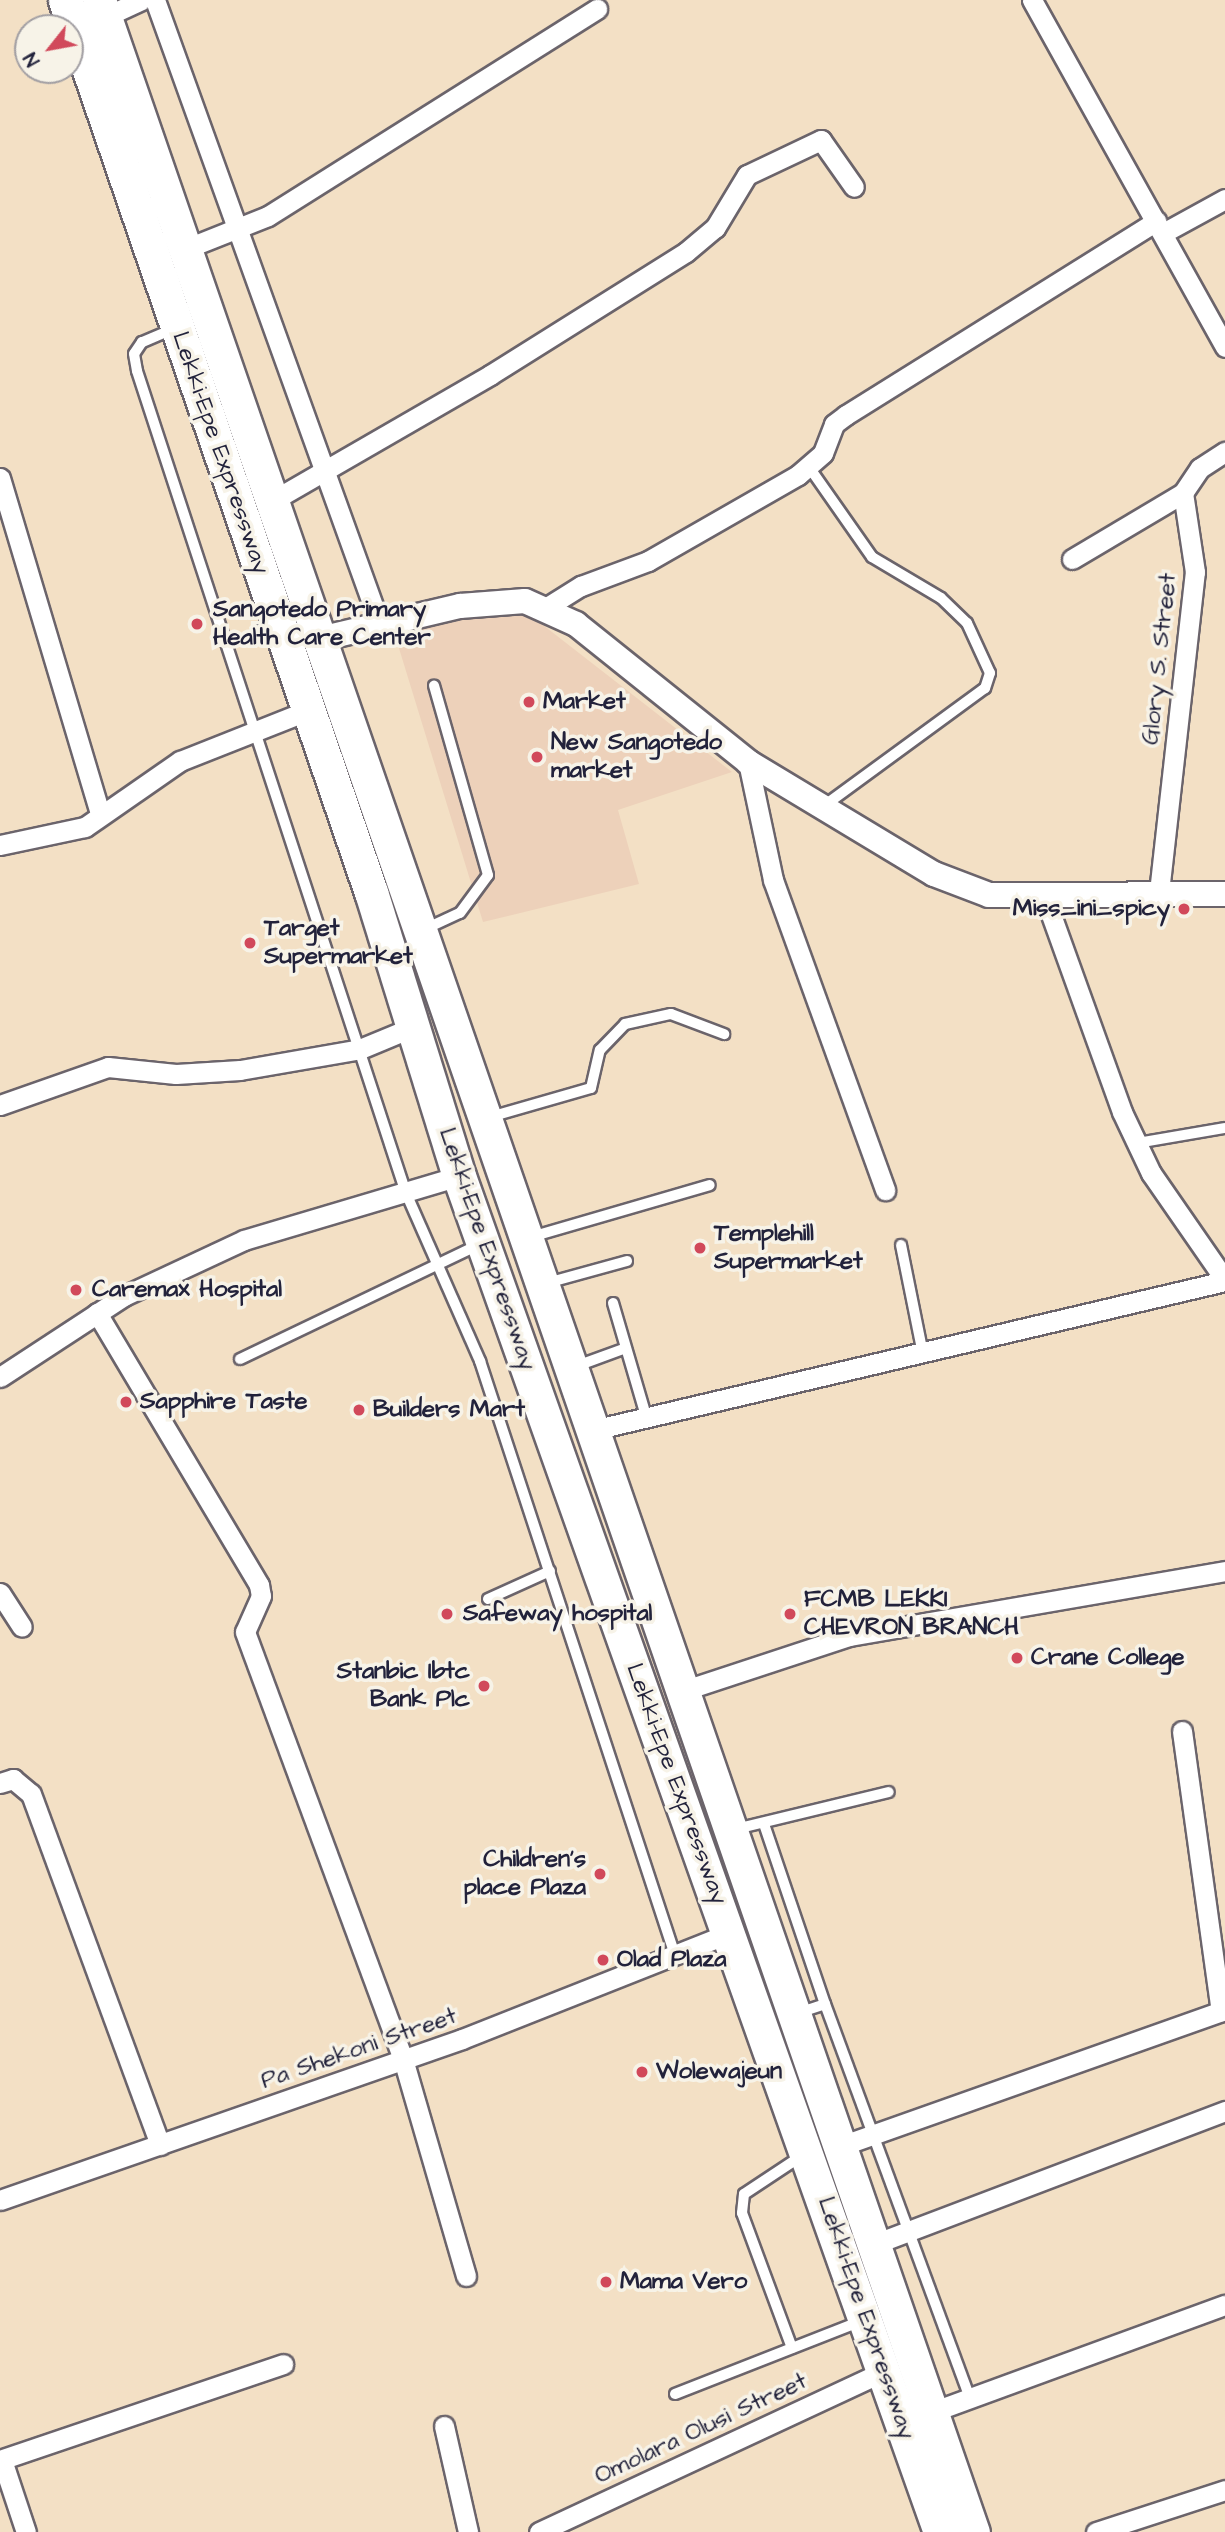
<!DOCTYPE html>
<html>
<head>
<meta charset="utf-8">
<style>
	body { margin:0 }
	#map { position:relative; width:1225px; height:2532px; overflow:hidden; background:#f3e0c5; font-family:"Architects Daughter",sans-serif }
	div>[style] { position:absolute }
	[style*='--x'] { left:calc(var(--x)*1px); top:calc(var(--y)*1px); width:calc(var(--w)*1px); rotate:calc(var(--a)*1deg) }
	.built>* { inset:0; background:#edd1ba }
	.roads { filter:drop-shadow(2px 0 #6b646b) drop-shadow(-2px 0 #6b646b) drop-shadow(0 2px #6b646b) drop-shadow(0 -2px #6b646b) }
	.service>* { height:10px; margin:-5px; padding:0 5px; transform-origin:5px; border-radius:5px; background:#fff }
	.minor>* { height:19px; margin:-9.5px; padding:0 9.5px; transform-origin:9.5px; border-radius:9.5px; background:#fff }
	.tertiary>* { height:24px; margin:-12px; padding:0 12px; transform-origin:12px; border-radius:12px; background:#fff }
	.trunk>* { height:33px; margin:-16.5px; padding:0 16.5px; transform-origin:16.5px; border-radius:16.5px; background:#fff }
	.dots>* { width:19px; height:19px; translate:-50% -50%; box-sizing:border-box; border:4px solid #f7f3e8; border-radius:50% }
	span { translate:-50% -50%; white-space:nowrap; text-align:center; line-height:1.15; -webkit-text-stroke:7px #f7f3e8; paint-order:stroke }
	.street-label { font-size:24px; color:#22223b }
	.poi-label { font-size:24px; color:#22223b; font-weight:700 }
	.left { translate:0 -50%; text-align:left }
	.right { translate:-100% -50%; text-align:right }
	.north { position:absolute; left:14px; top:14px; width:70px; height:70px; box-sizing:border-box; background:#f7f3e8; border:2px solid #a29fa3; border-radius:50%; rotate:239deg; font-size:19px; font-weight:700; line-height:28px; text-align:center; color:#22223b }
	.north::after { content:''; display:block; margin:auto; width:24px; height:32px; background:#d1495b; clip-path:polygon(50% 0,100% 100%,50% 72%,0 100%) }
</style>
</head>
<body>
<div id="map">
	<div class="built">
		<div style="clip-path:polygon(480px 611px,525px 611px,732px 772px,618px 810px,639px 884px,483px 922px,394px 632px)"></div>
	</div>
	<div class="roads">
		<div class="service">
			<div style="--x:173;--y:329;--w:34;--a:157"></div>
			<div style="--x:142;--y:342;--w:14;--a:124"></div>
			<div style="--x:134;--y:354;--w:17;--a:80"></div>
			<div style="--x:137;--y:371;--w:865;--a:71.88"></div>
			<div style="--x:406;--y:1193;--w:184;--a:66.2"></div>
			<div style="--x:480;--y:1361;--w:625;--a:71.83"></div>
			<div style="--x:809;--y:467;--w:110;--a:55"></div>
			<div style="--x:872;--y:557;--w:80;--a:30.7"></div>
			<div style="--x:941;--y:598;--w:36;--a:44"></div>
			<div style="--x:967;--y:623;--w:55;--a:65.3"></div>
			<div style="--x:990;--y:673;--w:16;--a:108"></div>
			<div style="--x:985;--y:688;--w:200;--a:143.8"></div>
			<div style="--x:425;--y:929;--w:38;--a:-25"></div>
			<div style="--x:460;--y:913;--w:47;--a:-53.6"></div>
			<div style="--x:488;--y:875;--w:197;--a:-105.9"></div>
			<div style="--x:490;--y:1117;--w:105;--a:-16"></div>
			<div style="--x:591;--y:1088;--w:39;--a:-77"></div>
			<div style="--x:600;--y:1050;--w:36;--a:-46"></div>
			<div style="--x:625;--y:1024;--w:47;--a:-12.3"></div>
			<div style="--x:671;--y:1014;--w:57;--a:20.7"></div>
			<div style="--x:1137;--y:1143;--w:89;--a:-9.7"></div>
			<div style="--x:531;--y:1237;--w:186;--a:-16.2"></div>
			<div style="--x:901;--y:1245;--w:106;--a:78.6"></div>
			<div style="--x:547;--y:1283;--w:83;--a:-15.4"></div>
			<div style="--x:613;--y:1303;--w:118;--a:73.7"></div>
			<div style="--x:240;--y:1359;--w:266;--a:-25.6"></div>
			<div style="--x:574;--y:1367;--w:55;--a:-20.1"></div>
			<div style="--x:488;--y:1599;--w:68;--a:-24.3"></div>
			<div style="--x:764;--y:1824;--w:190;--a:71.3"></div>
			<div style="--x:736;--y:1829;--w:157;--a:-13.6"></div>
			<div style="--x:798;--y:2013;--w:28;--a:-18"></div>
			<div style="--x:825;--y:2004;--w:420;--a:69.8"></div>
			<div style="--x:792;--y:2348;--w:144;--a:-110.3"></div>
			<div style="--x:742;--y:2213;--w:19;--a:-84"></div>
			<div style="--x:744;--y:2194;--w:67;--a:-33.5"></div>
			<div style="--x:675;--y:2394;--w:198;--a:-21.4"></div>
		</div>
		<div class="minor">
			<div style="--x:155;--y:0;--w:664;--a:70.2"></div>
			<div style="--x:1032;--y:0;--w:397;--a:60.9"></div>
			<div style="--x:105;--y:17;--w:40;--a:-25"></div>
			<div style="--x:1163;--y:233;--w:71;--a:-28.7"></div>
			<div style="--x:185;--y:249;--w:89;--a:-21.7"></div>
			<div style="--x:268;--y:216;--w:389;--a:-32.2"></div>
			<div style="--x:0;--y:478;--w:351;--a:73.4"></div>
			<div style="--x:272;--y:501;--w:252;--a:-30"></div>
			<div style="--x:490;--y:375;--w:231;--a:-32.1"></div>
			<div style="--x:686;--y:252;--w:38;--a:-40"></div>
			<div style="--x:715;--y:228;--w:62;--a:-58.9"></div>
			<div style="--x:747;--y:175;--w:82;--a:-25.3"></div>
			<div style="--x:821;--y:140;--w:57;--a:54.9"></div>
			<div style="--x:1072;--y:559;--w:129;--a:-30.7"></div>
			<div style="--x:547;--y:607;--w:40;--a:-32"></div>
			<div style="--x:581;--y:586;--w:72;--a:-20.5"></div>
			<div style="--x:648;--y:561;--w:173;--a:-29.8"></div>
			<div style="--x:798;--y:475;--w:33;--a:-41"></div>
			<div style="--x:823;--y:453;--w:31;--a:-69"></div>
			<div style="--x:834;--y:424;--w:15;--a:-37"></div>
			<div style="--x:846;--y:415;--w:366;--a:-32"></div>
			<div style="--x:748;--y:762;--w:121;--a:78"></div>
			<div style="--x:773;--y:880;--w:330;--a:70.1"></div>
			<div style="--x:0;--y:845;--w:87;--a:-12"></div>
			<div style="--x:85;--y:827;--w:116;--a:-34.8"></div>
			<div style="--x:180;--y:761;--w:139;--a:-21.6"></div>
			<div style="--x:1159;--y:892;--w:322;--a:-83.6"></div>
			<div style="--x:1195;--y:572;--w:80;--a:-98.6"></div>
			<div style="--x:1183;--y:493;--w:30;--a:-56"></div>
			<div style="--x:1200;--y:468;--w:30;--a:-33"></div>
			<div style="--x:1045;--y:898;--w:227;--a:70.2"></div>
			<div style="--x:1122;--y:1112;--w:68;--a:64.6"></div>
			<div style="--x:1151;--y:1173;--w:130;--a:55.3"></div>
			<div style="--x:0;--y:1105;--w:114;--a:-19.4"></div>
			<div style="--x:108;--y:1067;--w:68;--a:5.9"></div>
			<div style="--x:176;--y:1074;--w:64;--a:-3.6"></div>
			<div style="--x:240;--y:1070;--w:122;--a:-9.9"></div>
			<div style="--x:360;--y:1049;--w:57;--a:-22.5"></div>
			<div style="--x:97;--y:1313;--w:317;--a:59.2"></div>
			<div style="--x:259;--y:1585;--w:11;--a:80"></div>
			<div style="--x:261;--y:1596;--w:39;--a:114"></div>
			<div style="--x:245;--y:1632;--w:455;--a:69.7"></div>
			<div style="--x:403;--y:2059;--w:226;--a:73.8"></div>
			<div style="--x:0;--y:1377;--w:148;--a:-33.2"></div>
			<div style="--x:124;--y:1296;--w:132;--a:-25"></div>
			<div style="--x:244;--y:1240;--w:224;--a:-16.6"></div>
			<div style="--x:593;--y:1430;--w:649;--a:-13.27"></div>
			<div style="--x:0;--y:1593;--w:40;--a:57.1"></div>
			<div style="--x:682;--y:1691;--w:176;--a:-18.2"></div>
			<div style="--x:849;--y:1636;--w:382;--a:-9.8"></div>
			<div style="--x:1182;--y:1731;--w:283;--a:82.1"></div>
			<div style="--x:0;--y:1783;--w:14;--a:-17"></div>
			<div style="--x:13;--y:1779;--w:23;--a:40"></div>
			<div style="--x:31;--y:1794;--w:374;--a:69.8"></div>
			<div style="--x:838;--y:2147;--w:411;--a:-19.5"></div>
			<div style="--x:0;--y:2200;--w:489;--a:-19.2"></div>
			<div style="--x:462;--y:2039;--w:288;--a:-21.6"></div>
			<div style="--x:872;--y:2245;--w:378;--a:-20.8"></div>
			<div style="--x:932;--y:2412;--w:312;--a:-20.1"></div>
			<div style="--x:444;--y:2426;--w:109;--a:77.2"></div>
			<div style="--x:0;--y:2460;--w:299;--a:-18.7"></div>
			<div style="--x:2;--y:2460;--w:76;--a:71.6"></div>
			<div style="--x:539;--y:2532;--w:382;--a:-25"></div>
			<div style="--x:1096;--y:2532;--w:136;--a:-18"></div>
		</div>
		<div class="tertiary">
			<div style="--x:320;--y:639;--w:144;--a:-13.3"></div>
			<div style="--x:460;--y:606;--w:65;--a:-4.4"></div>
			<div style="--x:525;--y:601;--w:56;--a:24.3"></div>
			<div style="--x:576;--y:624;--w:221;--a:38.7"></div>
			<div style="--x:748;--y:762;--w:217;--a:31.1"></div>
			<div style="--x:934;--y:874;--w:59;--a:20.9"></div>
			<div style="--x:989;--y:895;--w:236;--a:-0.2"></div>
		</div>
		<div class="trunk">
			<div style="--x:65;--y:0;--w:943;--a:71.07"></div>
			<div style="--x:371;--y:892;--w:297;--a:72.8"></div>
			<div style="--x:459;--y:1176;--w:1439;--a:70.47"></div>
			<div style="--x:99;--y:0;--w:2679;--a:70.96"></div>
		</div>
	</div>
	<div class="dots">
		<div style="left:197px;top:624px;background:#d1495b"></div>
		<div style="left:529px;top:702px;background:#d1495b"></div>
		<div style="left:537px;top:757px;background:#d1495b"></div>
		<div style="left:1184px;top:909px;background:#d1495b"></div>
		<div style="left:250px;top:943px;background:#d1495b"></div>
		<div style="left:700px;top:1248px;background:#d1495b"></div>
		<div style="left:76px;top:1290px;background:#d1495b"></div>
		<div style="left:126px;top:1402px;background:#d1495b"></div>
		<div style="left:359px;top:1410px;background:#d1495b"></div>
		<div style="left:447px;top:1614px;background:#d1495b"></div>
		<div style="left:790px;top:1614px;background:#d1495b"></div>
		<div style="left:1017px;top:1658px;background:#d1495b"></div>
		<div style="left:484px;top:1686px;background:#d1495b"></div>
		<div style="left:600px;top:1874px;background:#d1495b"></div>
		<div style="left:603px;top:1960px;background:#d1495b"></div>
		<div style="left:642px;top:2072px;background:#d1495b"></div>
		<div style="left:606px;top:2282px;background:#d1495b"></div>
	</div>
	<div class="street-label">
		<span style="left:220px;top:453px;rotate:71deg">Lekki-Epe Expressway</span>
		<span style="left:1160px;top:659px;rotate:-84deg">Glory S. Street</span>
		<span style="left:487px;top:1249px;rotate:71deg">Lekki-Epe Expressway</span>
		<span style="left:676px;top:1784px;rotate:70deg">Lekki-Epe Expressway</span>
		<span style="left:359px;top:2049px;rotate:-19deg">Pa Shekoni Street</span>
		<span style="left:866px;top:2318px;rotate:71deg">Lekki-Epe Expressway</span>
		<span style="left:701px;top:2429px;rotate:-25deg">Omolara Olusi Street</span>
	</div>
	<div class="poi-label">
		<span class="left" style="left:213px;top:624px">Sangotedo Primary<br>Health Care Center</span>
		<span class="left" style="left:543px;top:702px">Market</span>
		<span class="left" style="left:551px;top:757px">New Sangotedo<br>market</span>
		<span class="right" style="left:1170px;top:909px">Miss_ini_spicy</span>
		<span class="left" style="left:264px;top:943px">Target<br>Supermarket</span>
		<span class="left" style="left:714px;top:1248px">Templehill<br>Supermarket</span>
		<span class="left" style="left:92px;top:1290px">Caremax Hospital</span>
		<span class="left" style="left:140px;top:1402px">Sapphire Taste</span>
		<span class="left" style="left:373px;top:1410px">Builders Mart</span>
		<span class="left" style="left:804px;top:1614px">FCMB LEKKI<br>CHEVRON BRANCH</span>
		<span class="left" style="left:463px;top:1614px">Safeway hospital</span>
		<span class="left" style="left:1031px;top:1658px">Crane College</span>
		<span class="right" style="left:470px;top:1686px">Stanbic Ibtc<br>Bank Plc</span>
		<span class="right" style="left:586px;top:1874px">Children's<br>place Plaza</span>
		<span class="left" style="left:617px;top:1960px">Olad Plaza</span>
		<span class="left" style="left:656px;top:2072px">Wolewajeun</span>
		<span class="left" style="left:620px;top:2282px">Mama Vero</span>
	</div>
	<div class="north">N</div>
</div>
</body>
</html>
